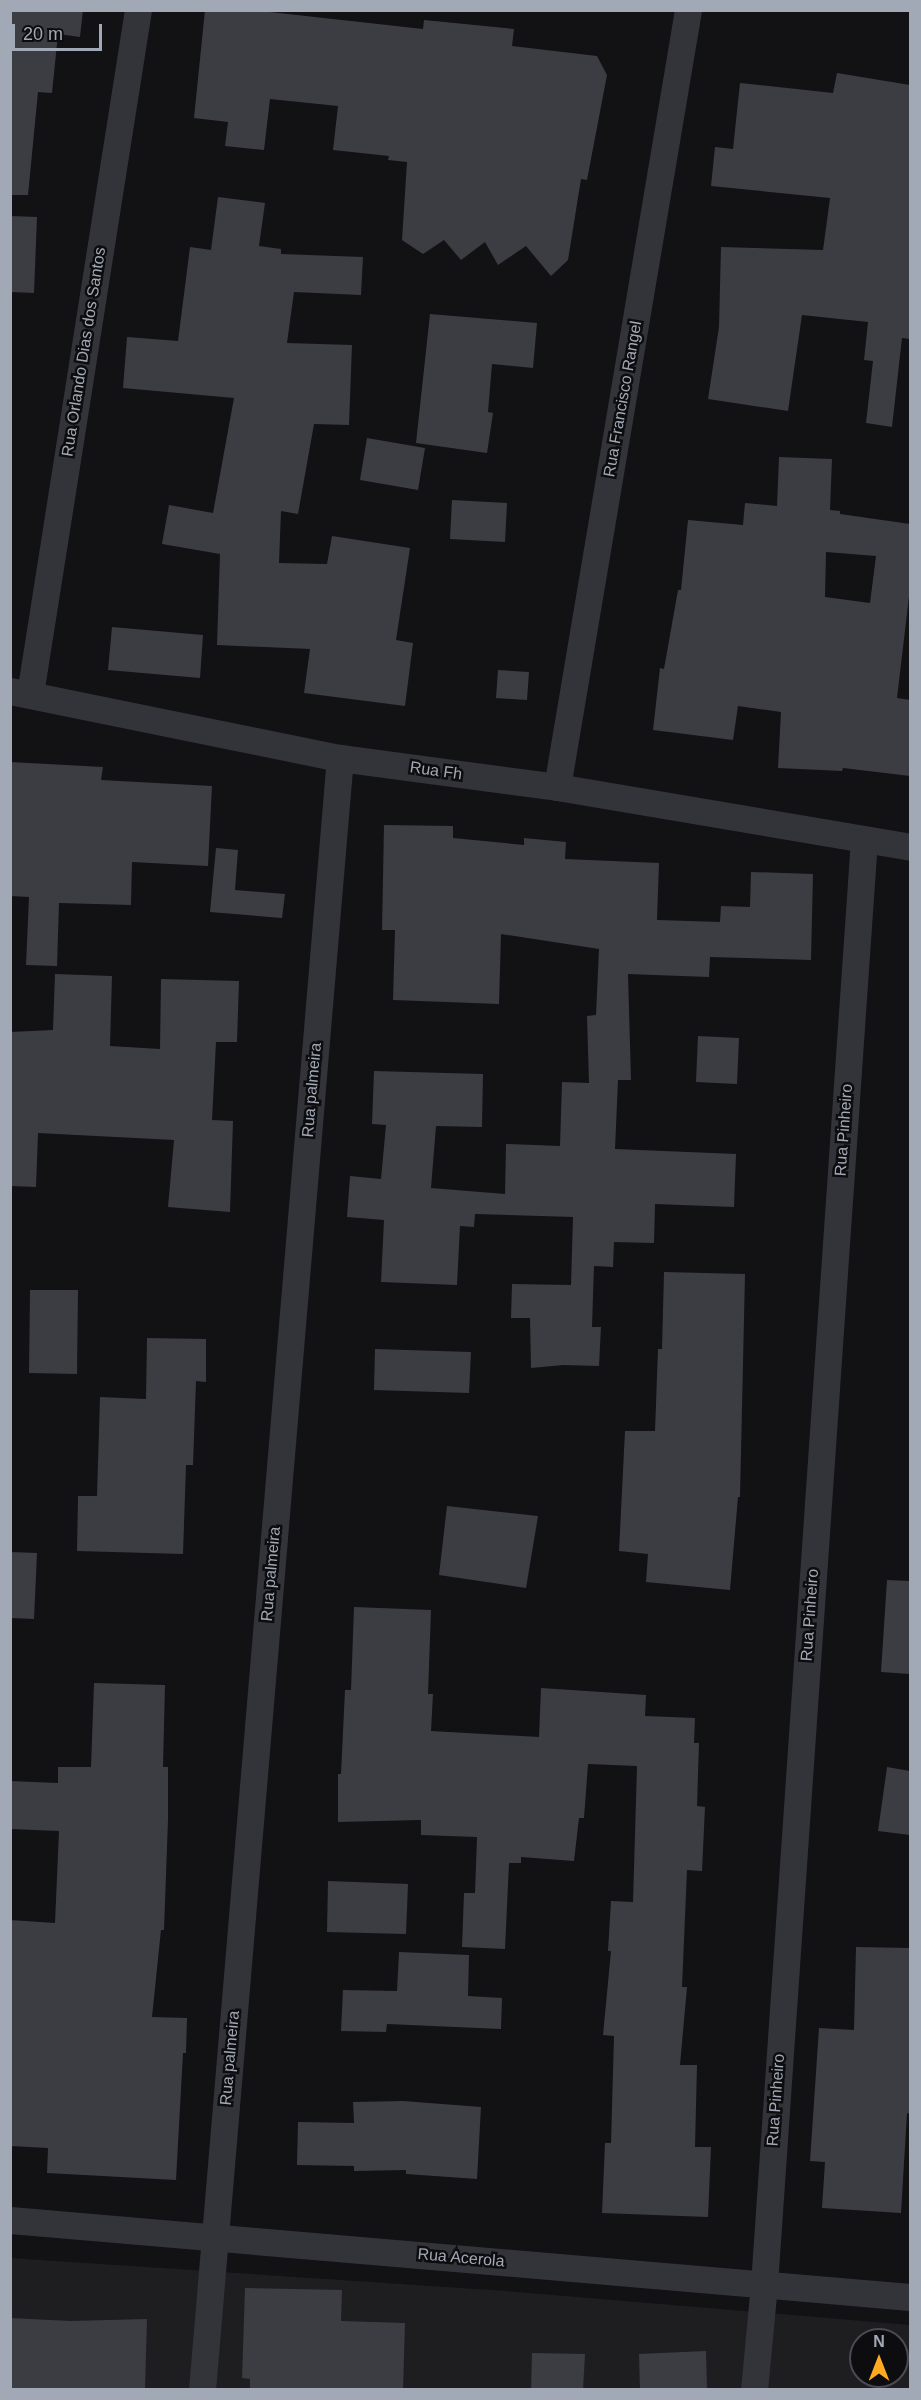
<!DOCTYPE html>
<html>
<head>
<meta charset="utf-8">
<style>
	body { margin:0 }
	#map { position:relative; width:921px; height:2400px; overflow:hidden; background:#121214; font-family:Arial,sans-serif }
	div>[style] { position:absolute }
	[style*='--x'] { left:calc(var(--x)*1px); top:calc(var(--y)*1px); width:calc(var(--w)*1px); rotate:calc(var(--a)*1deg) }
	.built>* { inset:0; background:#1e1e21 }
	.building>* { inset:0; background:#3c3d42 }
	.street>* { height:27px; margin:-13.5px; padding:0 13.5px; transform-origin:13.5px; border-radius:13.5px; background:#333439 }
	span { translate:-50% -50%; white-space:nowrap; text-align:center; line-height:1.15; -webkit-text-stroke:5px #0d0d0f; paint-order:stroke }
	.street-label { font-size:16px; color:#a2a9b6 }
	.frame { position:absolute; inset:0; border:12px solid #a2a9b6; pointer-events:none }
	.north { position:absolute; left:849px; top:2328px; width:60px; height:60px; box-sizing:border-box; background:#0d0d0f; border:2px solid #494b52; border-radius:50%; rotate:0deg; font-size:16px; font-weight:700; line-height:24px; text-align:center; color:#a2a9b6 }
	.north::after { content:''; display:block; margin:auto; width:21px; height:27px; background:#ffaa1f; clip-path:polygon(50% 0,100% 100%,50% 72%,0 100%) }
	.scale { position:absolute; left:12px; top:24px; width:90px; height:27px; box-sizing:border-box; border:3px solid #a2a9b6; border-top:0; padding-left:8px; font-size:18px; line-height:21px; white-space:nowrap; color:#a2a9b6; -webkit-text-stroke:4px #0d0d0f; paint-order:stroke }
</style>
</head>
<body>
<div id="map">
	<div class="built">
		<div style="clip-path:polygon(evenodd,10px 2258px,506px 2291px,910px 2325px,910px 2389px,11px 2389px,10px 2258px,861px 2340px,897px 2340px,897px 2376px,861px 2376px,861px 2340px)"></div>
	</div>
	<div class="building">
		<div style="clip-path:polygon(10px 10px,83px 10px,80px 37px,58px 34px,52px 93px,38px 92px,28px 195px,10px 195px)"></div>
		<div style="clip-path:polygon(205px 10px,251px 10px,423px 29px,424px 20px,514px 29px,512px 46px,597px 56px,607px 75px,587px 180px,581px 179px,568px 260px,551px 276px,526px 246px,498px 265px,485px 242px,461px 260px,444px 240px,423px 254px,402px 240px,407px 162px,388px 160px,389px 156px,333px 150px,338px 106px,270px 99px,264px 150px,225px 146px,228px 122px,194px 118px)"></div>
		<div style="clip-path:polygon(837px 73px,910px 85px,910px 339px,902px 338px,892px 427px,866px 423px,873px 361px,864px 360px,868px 322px,802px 315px,788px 411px,708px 399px,719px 327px,721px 247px,823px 250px,830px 198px,711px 186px,715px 147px,733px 149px,740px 83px,833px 93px)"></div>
		<div style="clip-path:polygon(218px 197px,265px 203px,259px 246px,281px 249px,281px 254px,363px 257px,361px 295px,294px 292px,287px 343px,352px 345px,349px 425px,314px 424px,298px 514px,281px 511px,279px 563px,327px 564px,332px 536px,410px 548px,396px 640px,413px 643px,405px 706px,304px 693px,310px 649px,217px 645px,220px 554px,162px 544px,169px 505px,213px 513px,234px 398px,123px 388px,127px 337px,178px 341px,190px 247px,211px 250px)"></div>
		<div style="clip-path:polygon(10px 216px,37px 217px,34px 293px,10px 292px)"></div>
		<div style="clip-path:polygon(430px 314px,537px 323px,533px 368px,492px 364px,488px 412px,493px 413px,487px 453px,416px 443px)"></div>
		<div style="clip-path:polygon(367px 438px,425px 448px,418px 490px,360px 480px)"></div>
		<div style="clip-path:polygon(evenodd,779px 457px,832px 459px,830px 510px,840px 511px,840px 514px,910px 524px,910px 588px,897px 698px,910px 700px,910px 776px,843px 768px,842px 771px,778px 768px,781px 712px,738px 706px,733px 740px,653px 730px,660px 668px,664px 669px,678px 590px,681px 590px,688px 520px,743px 525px,745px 503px,777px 506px,779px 457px,826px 552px,876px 556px,870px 603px,825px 597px,826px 552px)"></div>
		<div style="clip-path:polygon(452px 500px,507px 503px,505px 542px,450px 539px)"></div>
		<div style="clip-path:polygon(112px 627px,203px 635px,200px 678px,108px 670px)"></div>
		<div style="clip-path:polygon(498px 670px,529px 672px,527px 700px,496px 698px)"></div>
		<div style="clip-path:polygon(10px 762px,103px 767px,101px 780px,212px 786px,208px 866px,132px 862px,131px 905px,59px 903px,57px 966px,26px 965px,29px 897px,10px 896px)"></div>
		<div style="clip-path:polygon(384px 825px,453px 826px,453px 838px,524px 845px,524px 838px,566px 842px,565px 859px,659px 863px,657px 920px,720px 922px,721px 906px,750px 907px,751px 872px,813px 874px,811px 960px,710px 957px,709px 977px,628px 974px,631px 1080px,618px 1080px,615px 1149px,736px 1154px,734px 1207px,655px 1204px,654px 1243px,614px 1242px,613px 1267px,594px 1266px,592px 1327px,601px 1327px,599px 1366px,563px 1365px,531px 1368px,530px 1318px,511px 1318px,512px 1284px,571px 1285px,573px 1217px,475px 1214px,474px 1227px,460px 1226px,457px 1285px,381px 1282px,384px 1220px,347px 1217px,350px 1176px,381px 1179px,386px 1125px,372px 1124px,374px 1071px,483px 1074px,482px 1127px,436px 1126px,431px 1188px,505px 1194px,506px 1144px,560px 1146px,562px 1082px,589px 1083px,587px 1016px,596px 1015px,599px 949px,501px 934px,499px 1004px,393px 1000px,395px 930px,382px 930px)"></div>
		<div style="clip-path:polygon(216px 848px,238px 850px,235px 890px,285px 894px,282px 918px,210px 912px)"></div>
		<div style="clip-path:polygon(55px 974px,112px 976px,110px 1046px,160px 1049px,161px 979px,239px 981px,237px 1042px,216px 1042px,212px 1120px,233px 1121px,230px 1212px,168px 1207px,174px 1140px,38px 1133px,36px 1187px,10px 1186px,10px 1032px,53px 1030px)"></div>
		<div style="clip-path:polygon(698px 1036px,739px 1038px,737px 1084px,696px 1082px)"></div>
		<div style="clip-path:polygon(664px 1272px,745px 1274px,740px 1497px,738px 1497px,730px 1590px,646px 1582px,648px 1554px,619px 1551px,625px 1431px,655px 1431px,658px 1349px,662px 1349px)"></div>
		<div style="clip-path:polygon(30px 1290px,78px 1290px,77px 1374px,29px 1373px)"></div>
		<div style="clip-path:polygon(147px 1338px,206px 1339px,206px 1382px,196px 1381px,193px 1465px,186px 1465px,183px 1554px,77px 1551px,78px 1496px,97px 1496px,100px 1397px,146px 1399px)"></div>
		<div style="clip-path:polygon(375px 1349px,471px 1352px,469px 1393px,374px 1390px)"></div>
		<div style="clip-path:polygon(447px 1506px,538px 1516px,526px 1588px,439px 1575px)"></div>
		<div style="clip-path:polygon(10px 1552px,37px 1553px,34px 1619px,10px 1618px)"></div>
		<div style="clip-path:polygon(887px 1580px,910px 1581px,910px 1674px,881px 1672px)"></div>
		<div style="clip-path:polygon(354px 1607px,431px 1610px,428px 1694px,433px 1694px,431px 1731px,539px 1737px,541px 1688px,646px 1695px,645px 1716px,695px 1718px,694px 1743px,699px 1743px,697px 1806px,705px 1807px,702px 1871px,687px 1870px,682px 1987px,687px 1987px,680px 2065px,697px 2065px,695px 2147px,711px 2147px,708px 2217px,602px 2213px,605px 2143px,611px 2143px,614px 2036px,603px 2035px,611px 1951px,608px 1951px,611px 1901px,633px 1902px,637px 1766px,588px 1764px,584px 1818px,579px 1818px,574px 1861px,521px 1857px,521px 1863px,509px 1863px,505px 1949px,462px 1947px,464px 1893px,475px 1893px,477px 1837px,421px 1835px,421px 1820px,338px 1822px,338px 1774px,341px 1774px,345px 1690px,351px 1690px)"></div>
		<div style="clip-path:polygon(94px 1683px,165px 1685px,163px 1767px,168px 1767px,168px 1820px,164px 1930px,161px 1930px,152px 2017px,187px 2018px,186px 2053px,183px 2053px,176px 2180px,47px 2173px,48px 2148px,10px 2146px,10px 1920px,55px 1923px,59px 1831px,10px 1829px,10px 1781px,58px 1783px,58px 1767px,91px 1767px)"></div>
		<div style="clip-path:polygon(887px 1767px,910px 1771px,910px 1835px,878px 1831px)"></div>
		<div style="clip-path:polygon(328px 1881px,408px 1884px,406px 1934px,327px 1932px)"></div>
		<div style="clip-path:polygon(856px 1947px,910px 1948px,910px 2114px,907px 2113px,901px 2213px,822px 2208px,825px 2162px,810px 2161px,819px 2028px,854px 2030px)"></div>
		<div style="clip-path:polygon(399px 1952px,469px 1955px,468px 1996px,502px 1998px,501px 2029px,387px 2024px,386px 2032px,341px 2031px,343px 1990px,397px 1991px)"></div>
		<div style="clip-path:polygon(403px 2101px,481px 2107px,477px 2179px,406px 2174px,406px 2170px,354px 2171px,354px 2166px,297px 2165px,298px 2122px,354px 2123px,353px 2102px)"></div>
		<div style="clip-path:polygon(245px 2288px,342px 2290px,341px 2321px,405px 2323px,403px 2390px,250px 2390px,250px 2379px,242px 2378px)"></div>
		<div style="clip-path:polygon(10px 2318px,70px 2321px,147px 2319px,145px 2390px,10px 2390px)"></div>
		<div style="clip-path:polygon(706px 2351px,707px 2390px,640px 2390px,639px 2354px)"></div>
		<div style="clip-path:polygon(532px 2353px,585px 2354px,583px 2390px,531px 2390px)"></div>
	</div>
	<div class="street">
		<div style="--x:10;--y:691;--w:337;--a:11.5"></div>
		<div style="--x:340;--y:758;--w:219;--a:7.6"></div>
		<div style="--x:557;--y:787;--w:358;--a:9.6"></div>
		<div style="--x:30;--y:694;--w:692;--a:-81.03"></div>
		<div style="--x:557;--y:787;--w:788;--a:-80.43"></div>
		<div style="--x:10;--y:2220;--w:903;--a:4.89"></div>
		<div style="--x:202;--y:2390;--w:1638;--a:-85.17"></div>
		<div style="--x:754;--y:2390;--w:106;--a:-84.6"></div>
		<div style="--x:764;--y:2284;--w:1447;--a:-86.04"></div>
	</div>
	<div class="street-label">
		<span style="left:84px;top:352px;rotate:-81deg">Rua Orlando Dias dos Santos</span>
		<span style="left:623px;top:399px;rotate:-80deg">Rua Francisco Rangel</span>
		<span style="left:436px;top:771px;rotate:8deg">Rua Fh</span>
		<span style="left:312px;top:1090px;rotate:-85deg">Rua palmeira</span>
		<span style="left:844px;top:1130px;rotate:-86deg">Rua Pinheiro</span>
		<span style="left:271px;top:1574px;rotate:-85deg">Rua palmeira</span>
		<span style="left:810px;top:1615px;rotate:-86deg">Rua Pinheiro</span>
		<span style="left:230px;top:2058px;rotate:-85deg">Rua palmeira</span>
		<span style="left:776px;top:2100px;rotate:-86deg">Rua Pinheiro</span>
		<span style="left:461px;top:2258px;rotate:5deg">Rua Acerola</span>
	</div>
	<div class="frame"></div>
	<div class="north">N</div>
	<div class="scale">20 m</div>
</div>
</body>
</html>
